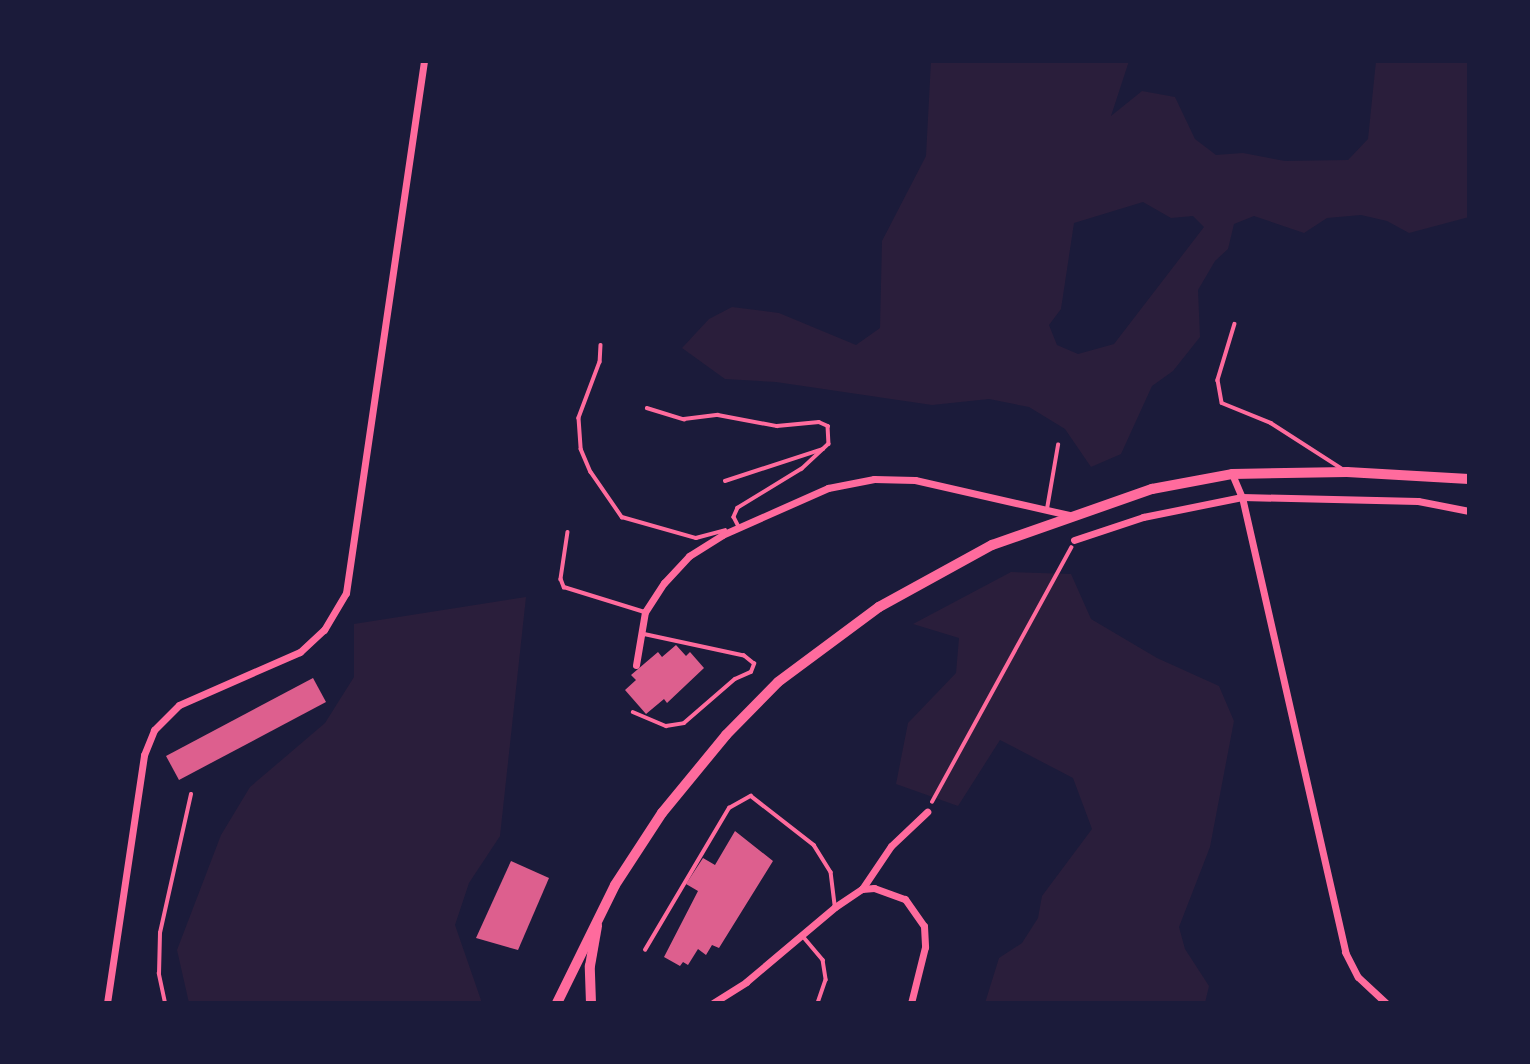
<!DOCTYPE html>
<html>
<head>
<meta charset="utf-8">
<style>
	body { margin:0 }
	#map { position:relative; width:1530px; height:1064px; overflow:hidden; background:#1b1b3a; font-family:Mulish,sans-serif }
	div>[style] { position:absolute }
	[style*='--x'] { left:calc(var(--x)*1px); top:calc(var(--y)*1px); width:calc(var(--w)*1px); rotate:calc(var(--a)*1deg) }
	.green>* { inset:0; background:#2a1e3b }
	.building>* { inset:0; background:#dd5f8e }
	.path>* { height:3.5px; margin:-1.75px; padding:0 1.75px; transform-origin:1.75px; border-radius:1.75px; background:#ff6b9d }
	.service>* { height:3.5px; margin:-1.75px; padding:0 1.75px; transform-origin:1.75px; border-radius:1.75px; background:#ff6b9d }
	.minor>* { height:7px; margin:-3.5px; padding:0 3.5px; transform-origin:3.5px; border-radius:3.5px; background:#ff6b9d }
	.primary>* { height:10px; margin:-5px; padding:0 5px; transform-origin:5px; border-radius:5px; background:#ff6b9d }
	span { translate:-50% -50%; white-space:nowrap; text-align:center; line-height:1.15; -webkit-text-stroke:5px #1b1b3a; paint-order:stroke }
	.frame { position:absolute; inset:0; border:63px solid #1b1b3a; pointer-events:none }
</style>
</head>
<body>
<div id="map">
	<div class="green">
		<div style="clip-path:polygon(evenodd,931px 61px,1129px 61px,1111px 116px,1142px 91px,1175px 97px,1195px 139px,1216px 155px,1243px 153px,1285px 161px,1348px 160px,1368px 139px,1376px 61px,1469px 61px,1469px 217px,1409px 233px,1387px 221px,1361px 215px,1327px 218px,1304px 233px,1254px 216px,1234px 224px,1228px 249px,1215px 261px,1198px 290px,1200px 337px,1173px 371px,1152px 386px,1121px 454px,1091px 467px,1065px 429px,1029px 407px,989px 399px,932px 405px,776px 382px,725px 379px,682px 348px,709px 319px,732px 307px,779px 313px,856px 345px,880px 328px,882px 241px,926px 156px,931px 61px,1143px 202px,1171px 218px,1193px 216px,1204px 227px,1114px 344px,1078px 354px,1057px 345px,1049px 325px,1061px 309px,1074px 223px,1143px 202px)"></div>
		<div style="clip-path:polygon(1011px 572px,1071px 574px,1091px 619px,1157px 658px,1219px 686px,1234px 721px,1210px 847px,1179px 927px,1185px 949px,1209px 986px,1205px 1003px,985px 1003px,999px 958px,1022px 943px,1038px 918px,1042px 896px,1092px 829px,1073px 778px,1000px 740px,958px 806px,896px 784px,908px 723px,956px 673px,959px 638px,913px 624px)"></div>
		<div style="clip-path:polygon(526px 597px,500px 836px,469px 883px,455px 925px,482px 1003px,189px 1003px,177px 950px,221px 835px,250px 787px,325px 723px,354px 677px,354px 624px)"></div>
	</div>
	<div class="building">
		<div style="clip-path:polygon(676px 645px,686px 656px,690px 652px,704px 668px,667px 703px,664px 699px,646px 714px,625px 690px,636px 680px,631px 675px,658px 652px,662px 657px)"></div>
		<div style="clip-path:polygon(313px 678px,326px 702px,179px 780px,166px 756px)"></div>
		<div style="clip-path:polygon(735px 831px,773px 861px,719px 948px,712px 945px,706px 955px,698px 949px,688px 965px,683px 962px,680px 966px,664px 957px,698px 891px,686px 884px,703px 858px,715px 865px)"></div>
		<div style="clip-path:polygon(511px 861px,549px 878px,518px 950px,476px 938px)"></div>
	</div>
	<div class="path">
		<div style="--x:932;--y:802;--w:290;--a:-61.3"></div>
	</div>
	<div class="service">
		<div style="--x:1235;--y:324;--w:59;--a:106.9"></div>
		<div style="--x:1218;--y:380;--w:23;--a:80"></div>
		<div style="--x:1222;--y:403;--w:53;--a:22.2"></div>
		<div style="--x:1271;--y:423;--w:83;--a:32.7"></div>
		<div style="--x:601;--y:345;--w:17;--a:93"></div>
		<div style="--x:600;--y:362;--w:60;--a:110.6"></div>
		<div style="--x:579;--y:418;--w:31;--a:86"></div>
		<div style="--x:581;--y:449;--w:25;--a:67"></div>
		<div style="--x:591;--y:472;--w:55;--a:55.4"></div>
		<div style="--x:622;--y:517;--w:77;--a:15.8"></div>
		<div style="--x:696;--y:538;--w:30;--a:-15"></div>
		<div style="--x:647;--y:408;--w:39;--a:17"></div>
		<div style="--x:684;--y:419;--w:34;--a:-7"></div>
		<div style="--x:718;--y:415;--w:60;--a:10.6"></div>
		<div style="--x:777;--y:426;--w:42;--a:-5.4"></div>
		<div style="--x:819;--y:422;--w:10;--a:24"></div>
		<div style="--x:828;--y:426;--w:18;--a:87"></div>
		<div style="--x:829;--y:444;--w:37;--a:137"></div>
		<div style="--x:802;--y:469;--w:75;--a:148.6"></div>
		<div style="--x:738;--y:508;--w:10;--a:114"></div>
		<div style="--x:734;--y:517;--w:11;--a:63"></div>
		<div style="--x:725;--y:481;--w:103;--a:-18.1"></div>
		<div style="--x:1047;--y:509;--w:65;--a:-80.2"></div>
		<div style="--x:568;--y:532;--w:48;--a:98.5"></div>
		<div style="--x:561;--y:579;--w:9;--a:69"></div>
		<div style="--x:564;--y:587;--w:85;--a:17.2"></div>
		<div style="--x:633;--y:712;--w:36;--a:23"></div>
		<div style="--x:666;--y:726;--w:18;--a:-9"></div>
		<div style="--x:684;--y:723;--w:67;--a:-40.8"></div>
		<div style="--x:735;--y:679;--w:17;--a:-24"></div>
		<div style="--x:751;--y:672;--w:9;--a:-69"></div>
		<div style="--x:754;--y:664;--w:13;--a:-141"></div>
		<div style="--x:744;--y:656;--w:104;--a:-167.8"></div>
		<div style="--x:802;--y:935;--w:33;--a:50"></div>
		<div style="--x:823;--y:960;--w:20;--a:81"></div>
		<div style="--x:826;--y:980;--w:24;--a:109"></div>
		<div style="--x:645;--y:950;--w:165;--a:-59.4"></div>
		<div style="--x:729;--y:808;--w:25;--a:-29"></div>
		<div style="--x:751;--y:796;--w:80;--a:37.9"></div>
		<div style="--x:814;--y:845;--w:32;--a:58"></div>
		<div style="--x:831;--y:872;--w:33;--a:83"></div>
		<div style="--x:165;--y:1003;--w:30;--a:-102"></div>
		<div style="--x:159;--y:974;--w:41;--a:-88.6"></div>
		<div style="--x:160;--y:933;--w:142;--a:-77.4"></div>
	</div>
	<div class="minor">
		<div style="--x:1232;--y:474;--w:25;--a:67"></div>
		<div style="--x:1242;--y:497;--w:467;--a:77.2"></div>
		<div style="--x:1345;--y:952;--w:28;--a:63"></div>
		<div style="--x:1358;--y:977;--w:38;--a:43"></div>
		<div style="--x:1074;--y:540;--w:73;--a:-18.4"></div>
		<div style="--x:1143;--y:517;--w:101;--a:-11.4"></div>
		<div style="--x:1242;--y:497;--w:176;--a:1.3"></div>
		<div style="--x:1418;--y:501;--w:52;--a:11.1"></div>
		<div style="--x:636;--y:665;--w:54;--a:-80.4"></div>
		<div style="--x:645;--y:612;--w:35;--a:-57"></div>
		<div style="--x:664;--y:583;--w:37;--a:-47"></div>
		<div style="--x:689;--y:556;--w:39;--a:-32"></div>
		<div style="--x:722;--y:535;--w:116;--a:-23.9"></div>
		<div style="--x:828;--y:488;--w:47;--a:-11.1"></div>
		<div style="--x:874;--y:479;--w:41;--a:1.4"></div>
		<div style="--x:915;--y:480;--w:158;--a:12.8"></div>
		<div style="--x:862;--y:889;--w:52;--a:-56"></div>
		<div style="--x:891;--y:846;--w:50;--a:-43.4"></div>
		<div style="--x:107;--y:1003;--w:251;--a:-81.5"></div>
		<div style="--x:144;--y:755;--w:27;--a:-68"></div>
		<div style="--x:154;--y:730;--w:35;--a:-45"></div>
		<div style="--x:179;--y:705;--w:132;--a:-23.7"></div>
		<div style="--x:300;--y:652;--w:33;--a:-43"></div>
		<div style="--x:324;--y:630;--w:43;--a:-59.3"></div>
		<div style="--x:346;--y:593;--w:538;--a:-81.66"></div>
		<div style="--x:713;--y:1003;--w:39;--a:-32"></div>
		<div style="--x:746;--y:982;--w:116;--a:-40.1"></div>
		<div style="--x:835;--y:907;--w:32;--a:-34"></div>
		<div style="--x:862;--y:889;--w:12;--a:-5"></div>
		<div style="--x:874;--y:888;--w:33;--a:20"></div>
		<div style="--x:905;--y:899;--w:33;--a:55"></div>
		<div style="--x:924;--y:926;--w:21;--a:87"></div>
		<div style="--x:925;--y:947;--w:58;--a:104"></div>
	</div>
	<div class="primary">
		<div style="--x:557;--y:1003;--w:131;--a:-63.8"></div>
		<div style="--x:615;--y:885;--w:86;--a:-56.9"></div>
		<div style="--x:662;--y:813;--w:101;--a:-50.6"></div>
		<div style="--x:726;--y:735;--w:74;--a:-45.5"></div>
		<div style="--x:778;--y:682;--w:126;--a:-36.6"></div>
		<div style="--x:879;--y:607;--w:129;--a:-28.8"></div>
		<div style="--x:992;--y:545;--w:170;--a:-19.3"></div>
		<div style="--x:1152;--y:489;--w:81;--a:-10.6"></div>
		<div style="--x:1232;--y:474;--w:115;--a:-1"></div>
		<div style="--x:1347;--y:472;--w:122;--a:3.3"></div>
		<div style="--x:591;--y:1003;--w:37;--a:-92"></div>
		<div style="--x:590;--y:966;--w:41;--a:-80.1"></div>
	</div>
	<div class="frame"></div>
</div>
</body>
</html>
